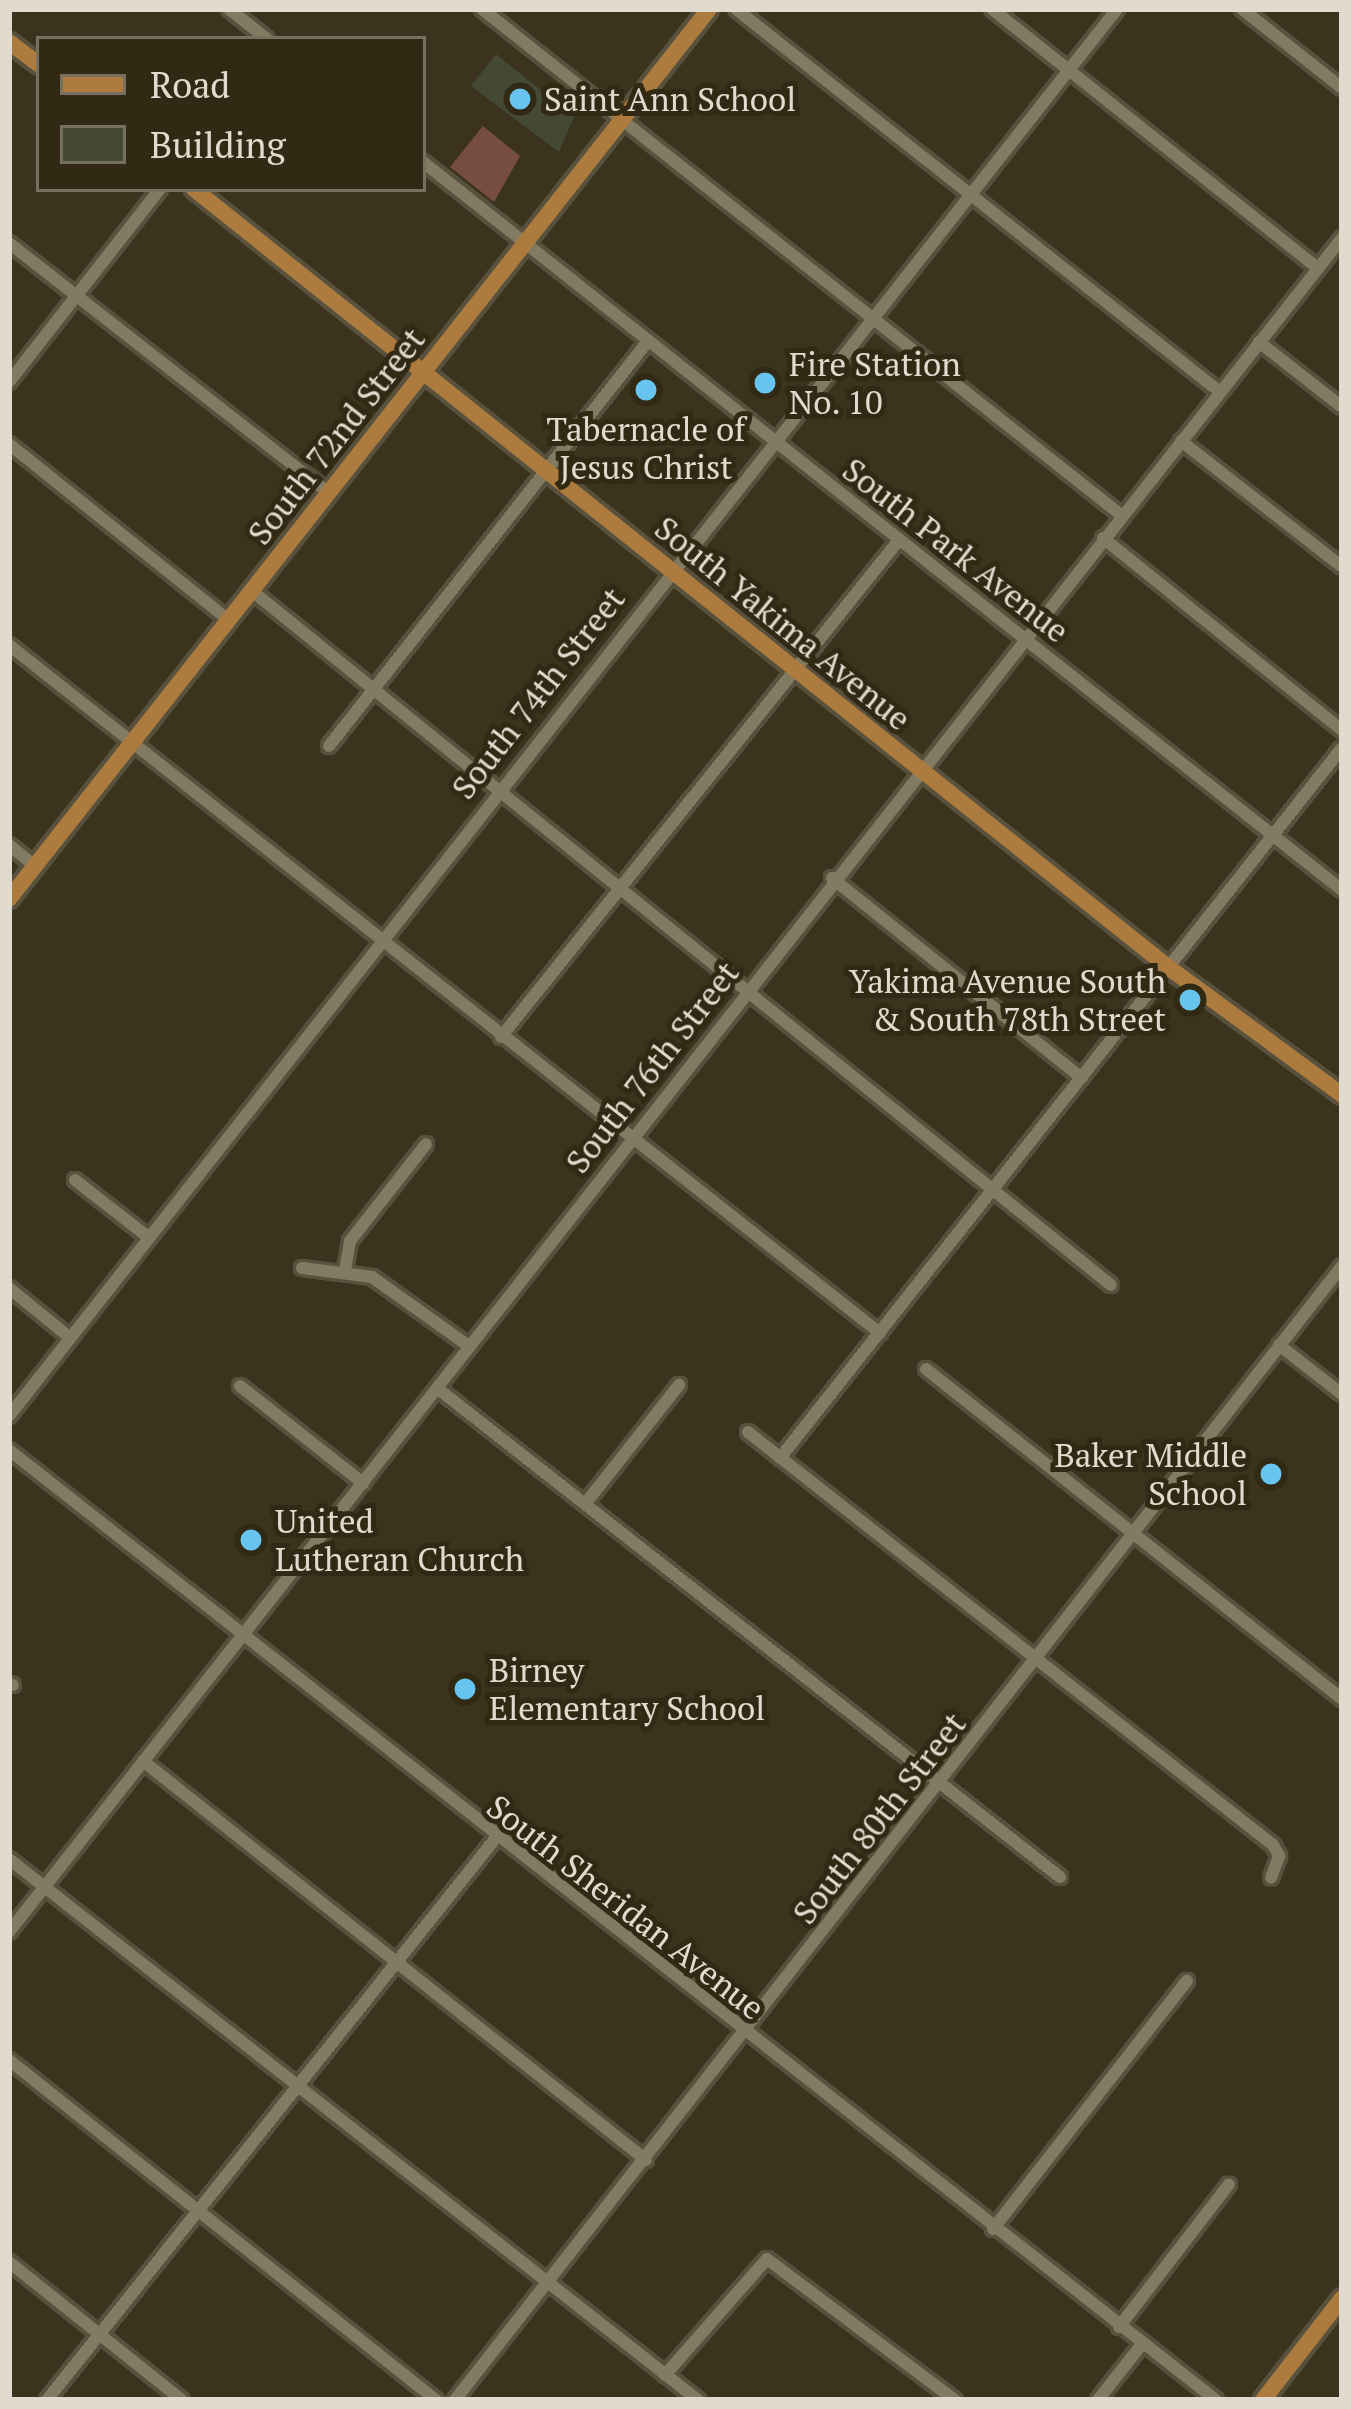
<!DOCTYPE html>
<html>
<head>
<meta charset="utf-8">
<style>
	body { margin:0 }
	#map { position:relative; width:1351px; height:2409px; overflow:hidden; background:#3b331d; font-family:"PT Serif",serif }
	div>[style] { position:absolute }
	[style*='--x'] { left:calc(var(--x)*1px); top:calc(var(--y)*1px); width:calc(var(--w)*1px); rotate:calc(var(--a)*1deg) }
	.green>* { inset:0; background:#774d42 }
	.building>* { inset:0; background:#444933 }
	.roads { filter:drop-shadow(3px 0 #57513d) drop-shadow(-3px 0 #57513d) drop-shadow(0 3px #57513d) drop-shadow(0 -3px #57513d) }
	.minor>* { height:12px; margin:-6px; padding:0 6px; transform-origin:6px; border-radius:6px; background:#837a62 }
	.major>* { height:16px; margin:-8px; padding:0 8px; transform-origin:8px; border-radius:8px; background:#ac7b3d }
	.dots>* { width:33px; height:33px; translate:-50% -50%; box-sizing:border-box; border:6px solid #312913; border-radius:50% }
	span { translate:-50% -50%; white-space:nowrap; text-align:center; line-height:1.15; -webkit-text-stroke:10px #312913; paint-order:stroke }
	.poi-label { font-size:33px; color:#e0dbce }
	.left { translate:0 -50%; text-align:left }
	.right { translate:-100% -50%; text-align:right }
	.street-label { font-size:33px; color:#e0dbce }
	.frame { position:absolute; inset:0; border:12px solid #e0dbce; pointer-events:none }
	.legend { position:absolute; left:36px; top:36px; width:390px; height:156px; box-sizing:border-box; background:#312913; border:3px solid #77705e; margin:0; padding:15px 21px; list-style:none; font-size:36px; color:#e0dbce }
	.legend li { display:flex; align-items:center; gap:24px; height:60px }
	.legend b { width:60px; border:3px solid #77705e }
</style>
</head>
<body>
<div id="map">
	<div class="green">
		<div style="clip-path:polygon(483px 126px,520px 156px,494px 202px,450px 167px)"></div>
	</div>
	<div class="building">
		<div style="clip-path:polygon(496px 54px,574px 117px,559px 152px,471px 86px)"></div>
	</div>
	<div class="roads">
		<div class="minor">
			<div style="--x:229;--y:9;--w:48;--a:38.3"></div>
			<div style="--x:482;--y:9;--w:815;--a:38.37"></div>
			<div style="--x:736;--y:9;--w:617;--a:38.36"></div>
			<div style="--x:992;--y:9;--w:416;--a:38.5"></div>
			<div style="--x:1242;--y:9;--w:127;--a:38.3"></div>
			<div style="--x:423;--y:162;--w:1172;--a:38.39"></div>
			<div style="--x:9;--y:243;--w:406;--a:38"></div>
			<div style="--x:1259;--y:342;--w:105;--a:38.1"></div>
			<div style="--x:9;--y:382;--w:245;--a:-52"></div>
			<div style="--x:1181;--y:441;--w:204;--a:38"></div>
			<div style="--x:9;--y:444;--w:282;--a:38.7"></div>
			<div style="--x:1103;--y:538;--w:307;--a:38.8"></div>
			<div style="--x:252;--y:591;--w:1104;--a:38.94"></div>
			<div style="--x:9;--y:645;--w:1110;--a:38.31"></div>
			<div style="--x:329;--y:746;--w:516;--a:-51.77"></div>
			<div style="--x:9;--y:845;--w:33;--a:39"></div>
			<div style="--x:832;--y:878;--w:320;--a:38.7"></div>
			<div style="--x:501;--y:1037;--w:637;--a:-51.31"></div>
			<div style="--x:75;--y:1180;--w:93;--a:38"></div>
			<div style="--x:302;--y:1268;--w:71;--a:7.3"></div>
			<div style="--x:372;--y:1277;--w:120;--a:35.5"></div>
			<div style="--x:345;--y:1270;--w:29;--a:-80"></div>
			<div style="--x:350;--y:1241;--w:123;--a:-51.9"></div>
			<div style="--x:9;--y:1288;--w:77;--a:39.2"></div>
			<div style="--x:1279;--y:1345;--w:80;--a:37.9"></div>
			<div style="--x:926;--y:1369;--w:531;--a:38.42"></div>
			<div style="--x:240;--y:1386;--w:157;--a:38.3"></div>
			<div style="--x:437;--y:1388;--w:792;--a:38.13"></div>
			<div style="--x:9;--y:1416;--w:1791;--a:-51.78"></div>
			<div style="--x:748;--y:1432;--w:668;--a:38.19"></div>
			<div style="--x:1273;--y:1845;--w:13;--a:61"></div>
			<div style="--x:1279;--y:1856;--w:23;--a:110"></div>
			<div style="--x:9;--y:1450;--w:1536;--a:38.21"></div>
			<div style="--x:780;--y:1458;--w:906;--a:-51.64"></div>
			<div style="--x:585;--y:1504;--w:152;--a:-51.7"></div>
			<div style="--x:9;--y:1684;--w:4;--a:14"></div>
			<div style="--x:143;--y:1761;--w:642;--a:38.42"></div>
			<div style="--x:9;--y:1859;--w:876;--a:38.14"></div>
			<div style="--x:9;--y:1932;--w:2156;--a:-51.8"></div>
			<div style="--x:9;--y:2060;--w:546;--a:38.53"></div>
			<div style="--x:993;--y:2229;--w:315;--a:-52"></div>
			<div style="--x:9;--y:2262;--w:221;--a:38.6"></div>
			<div style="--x:1119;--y:2327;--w:180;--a:-52.4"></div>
			<div style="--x:665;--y:2375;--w:154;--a:-48.7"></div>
			<div style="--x:767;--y:2259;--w:235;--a:36.9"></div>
			<div style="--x:47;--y:2400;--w:718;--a:-51.39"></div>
			<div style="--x:455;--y:2400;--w:1440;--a:-51.97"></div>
			<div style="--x:1098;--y:2400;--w:71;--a:-51.8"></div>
		</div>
		<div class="major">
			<div style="--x:9;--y:42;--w:38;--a:37"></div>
			<div style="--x:194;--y:189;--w:1247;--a:38.62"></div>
			<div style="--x:1168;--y:967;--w:216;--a:36.3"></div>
			<div style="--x:9;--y:899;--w:1132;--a:-51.81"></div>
			<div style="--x:1263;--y:2400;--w:129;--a:-52.2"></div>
		</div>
	</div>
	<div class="dots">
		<div style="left:520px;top:99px;background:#66c4ef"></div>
		<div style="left:765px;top:383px;background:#66c4ef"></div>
		<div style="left:646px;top:390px;background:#66c4ef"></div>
		<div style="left:1190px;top:1000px;background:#66c4ef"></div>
		<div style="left:1271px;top:1474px;background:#66c4ef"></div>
		<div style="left:251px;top:1540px;background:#66c4ef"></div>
		<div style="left:465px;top:1689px;background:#66c4ef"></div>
	</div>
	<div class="poi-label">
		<span class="left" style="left:544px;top:99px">Saint Ann School</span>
		<span class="left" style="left:789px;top:383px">Fire Station<br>No. 10</span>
		<span style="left:646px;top:448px">Tabernacle of<br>Jesus Christ</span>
		<span class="right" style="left:1166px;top:1000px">Yakima Avenue South<br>&amp; South 78th Street</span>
		<span class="right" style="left:1247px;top:1474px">Baker Middle<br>School</span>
		<span class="left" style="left:275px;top:1540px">United<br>Lutheran Church</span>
		<span class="left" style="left:489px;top:1689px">Birney<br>Elementary School</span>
	</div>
	<div class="street-label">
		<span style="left:336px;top:436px;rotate:-52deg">South 72nd Street</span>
		<span style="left:956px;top:550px;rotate:38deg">South Park Avenue</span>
		<span style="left:783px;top:623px;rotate:39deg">South Yakima Avenue</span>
		<span style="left:538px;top:693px;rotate:-52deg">South 74th Street</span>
		<span style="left:652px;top:1067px;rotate:-52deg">South 76th Street</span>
		<span style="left:879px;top:1818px;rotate:-52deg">South 80th Street</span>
		<span style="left:626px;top:1907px;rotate:38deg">South Sheridan Avenue</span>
	</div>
	<div class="frame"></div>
	<ul class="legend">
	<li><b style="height:15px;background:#ac7b3d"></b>Road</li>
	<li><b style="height:33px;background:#444933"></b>Building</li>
	</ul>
</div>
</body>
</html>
